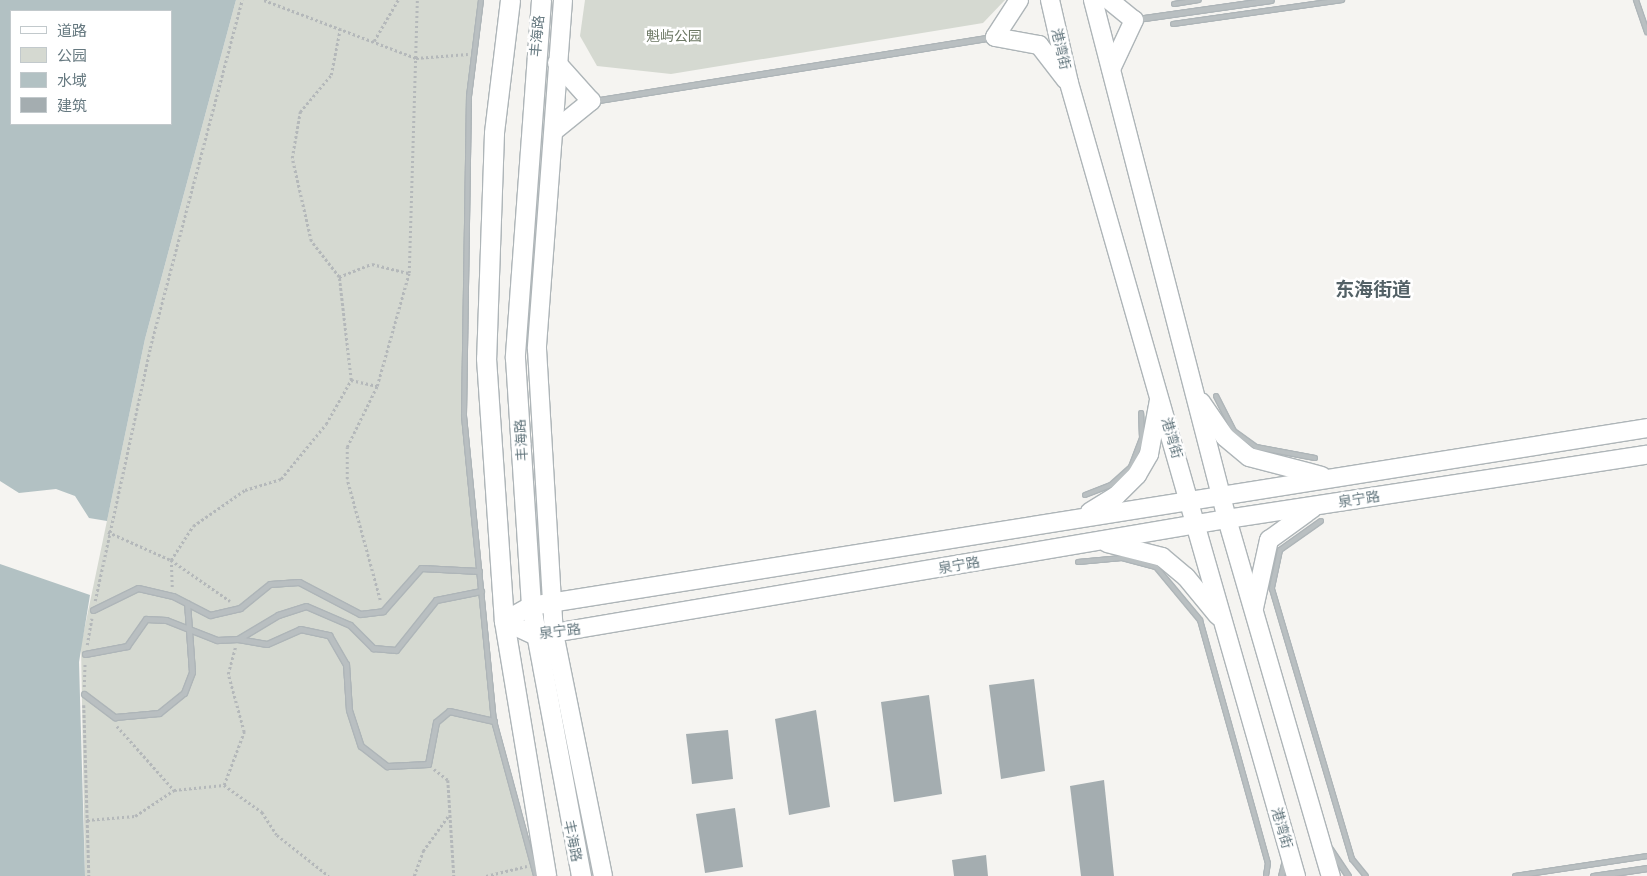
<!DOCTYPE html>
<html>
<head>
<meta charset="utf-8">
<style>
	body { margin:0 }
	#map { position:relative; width:1647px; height:876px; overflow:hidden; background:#f5f4f1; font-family:"Roboto Condensed","Noto Sans SC",sans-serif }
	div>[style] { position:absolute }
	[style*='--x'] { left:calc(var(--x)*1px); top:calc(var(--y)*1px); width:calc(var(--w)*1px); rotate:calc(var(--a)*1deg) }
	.green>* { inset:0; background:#d5d9d1 }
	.water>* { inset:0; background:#b2c1c3 }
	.building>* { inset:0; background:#a4adb0 }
	.path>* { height:2.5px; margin-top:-1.25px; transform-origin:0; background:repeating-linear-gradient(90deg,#b4b8ba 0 2.5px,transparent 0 5px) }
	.roads { filter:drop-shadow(1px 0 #aeb5b8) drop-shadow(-1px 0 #aeb5b8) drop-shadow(0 1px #aeb5b8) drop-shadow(0 -1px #aeb5b8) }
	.lane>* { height:4px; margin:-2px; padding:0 2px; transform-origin:2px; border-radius:2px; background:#b9bfc1 }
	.street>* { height:5px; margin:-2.5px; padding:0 2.5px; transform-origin:2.5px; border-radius:2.5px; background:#b9bfc1 }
	.secondary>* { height:18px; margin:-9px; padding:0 9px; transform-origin:9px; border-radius:9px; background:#fff }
	.primary>* { height:19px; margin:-9.5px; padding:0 9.5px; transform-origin:9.5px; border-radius:9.5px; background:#fff }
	span { translate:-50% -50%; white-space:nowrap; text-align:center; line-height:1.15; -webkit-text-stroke:5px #fff; paint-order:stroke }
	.street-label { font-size:14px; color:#667980 }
	.park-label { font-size:14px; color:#6c7864 }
	.district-label { font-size:19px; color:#536166; font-weight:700 }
	.legend { position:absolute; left:10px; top:10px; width:162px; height:115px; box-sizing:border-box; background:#fff; border:1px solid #c2c9cc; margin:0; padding:6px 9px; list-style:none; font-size:15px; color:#667980 }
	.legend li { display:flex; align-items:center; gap:10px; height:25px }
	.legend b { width:25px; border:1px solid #c2c9cc }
</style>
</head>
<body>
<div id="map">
	<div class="green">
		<div style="clip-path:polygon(236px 0,481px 0,469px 96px,464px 416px,494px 721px,536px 876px,85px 876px,81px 645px,145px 339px)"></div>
		<div style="clip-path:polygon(585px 0,1005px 0,983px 23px,671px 74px,597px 66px,580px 36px)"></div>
	</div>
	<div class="water">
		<div style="clip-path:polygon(evenodd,0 0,236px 0,145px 339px,107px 521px,89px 518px,75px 496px,56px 489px,19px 493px,0 481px,0 0,171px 11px,171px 124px,11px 124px,11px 11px,171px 11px)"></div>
		<div style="clip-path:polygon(0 564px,90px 595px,79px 662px,85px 876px,0 876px)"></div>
	</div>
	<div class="building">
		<div style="clip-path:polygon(1034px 679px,1045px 771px,1001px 779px,989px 685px)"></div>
		<div style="clip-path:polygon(929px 695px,942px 794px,894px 802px,881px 702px)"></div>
		<div style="clip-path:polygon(816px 710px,830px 807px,789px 815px,775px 719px)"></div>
		<div style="clip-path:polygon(728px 730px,733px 779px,692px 784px,686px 734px)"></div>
		<div style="clip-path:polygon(1104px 780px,1114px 876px,1081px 876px,1070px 786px)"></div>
		<div style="clip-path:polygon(735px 808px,743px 867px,705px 873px,696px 814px)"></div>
		<div style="clip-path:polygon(986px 855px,988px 876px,954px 876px,952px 860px)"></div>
	</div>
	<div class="path">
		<div style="--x:264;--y:0;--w:163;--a:20.9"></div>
		<div style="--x:416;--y:58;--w:52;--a:-4.4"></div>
		<div style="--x:374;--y:41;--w:48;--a:-59.7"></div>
		<div style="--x:339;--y:277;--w:35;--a:-22"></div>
		<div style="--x:372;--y:264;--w:38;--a:14"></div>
		<div style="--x:351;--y:380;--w:27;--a:13"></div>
		<div style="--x:108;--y:532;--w:69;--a:24"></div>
		<div style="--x:171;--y:560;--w:72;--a:34.8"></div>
		<div style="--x:172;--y:587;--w:27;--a:-92"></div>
		<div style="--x:171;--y:560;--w:40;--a:-57.1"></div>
		<div style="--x:193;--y:526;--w:63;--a:-34.7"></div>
		<div style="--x:245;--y:490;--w:38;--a:-17"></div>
		<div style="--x:281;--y:479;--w:71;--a:-50.7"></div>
		<div style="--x:326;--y:424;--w:51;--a:-60.4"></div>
		<div style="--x:351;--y:380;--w:104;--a:-96.6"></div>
		<div style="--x:339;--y:277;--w:46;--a:-127.9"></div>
		<div style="--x:311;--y:241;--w:85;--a:-102.9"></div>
		<div style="--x:292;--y:158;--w:47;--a:-80.1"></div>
		<div style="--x:300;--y:112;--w:48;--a:-50"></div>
		<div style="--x:331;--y:75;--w:47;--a:-78.9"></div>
		<div style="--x:380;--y:600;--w:125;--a:-105.3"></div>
		<div style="--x:347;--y:479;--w:32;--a:-90"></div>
		<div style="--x:347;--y:447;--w:68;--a:-63.8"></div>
		<div style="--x:377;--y:386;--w:117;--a:-74.2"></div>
		<div style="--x:409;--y:273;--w:273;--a:-88.3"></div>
		<div style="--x:95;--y:601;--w:259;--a:-77.7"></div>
		<div style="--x:150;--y:348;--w:360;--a:-75.2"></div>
		<div style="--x:87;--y:645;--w:27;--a:-80"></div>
		<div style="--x:84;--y:687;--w:24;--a:-88"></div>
		<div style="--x:84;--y:705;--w:171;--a:88.3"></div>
		<div style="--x:117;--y:726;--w:86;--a:48.3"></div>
		<div style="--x:434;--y:769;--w:18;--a:38"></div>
		<div style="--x:448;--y:780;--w:96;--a:86.4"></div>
		<div style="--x:224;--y:785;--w:57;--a:-69.3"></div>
		<div style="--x:244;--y:732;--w:60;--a:-105.4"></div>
		<div style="--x:228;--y:674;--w:28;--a:-75"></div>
		<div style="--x:87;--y:820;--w:48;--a:-4.8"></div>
		<div style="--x:135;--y:816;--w:47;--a:-33.7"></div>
		<div style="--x:174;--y:790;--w:50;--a:-5.7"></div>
		<div style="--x:224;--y:785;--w:47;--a:35.4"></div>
		<div style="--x:262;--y:812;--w:27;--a:57"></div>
		<div style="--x:277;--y:835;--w:66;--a:38.3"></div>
		<div style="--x:414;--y:876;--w:27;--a:-70"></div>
		<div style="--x:423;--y:851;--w:44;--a:-54.2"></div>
		<div style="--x:486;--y:876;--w:42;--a:-13.7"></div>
	</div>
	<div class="roads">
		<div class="lane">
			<div style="--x:481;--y:0;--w:97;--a:97.1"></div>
			<div style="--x:469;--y:96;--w:320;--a:90.9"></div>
			<div style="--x:464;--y:416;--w:306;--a:84.4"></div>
			<div style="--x:494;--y:721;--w:161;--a:74.8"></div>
			<div style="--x:1636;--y:0;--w:34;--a:71"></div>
			<div style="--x:1174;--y:4;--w:25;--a:-9"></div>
			<div style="--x:1173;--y:24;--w:171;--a:-8.1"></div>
			<div style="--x:1216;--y:396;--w:39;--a:63"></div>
			<div style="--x:1234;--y:431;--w:27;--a:36"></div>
			<div style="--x:1256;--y:447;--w:60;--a:10.6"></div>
			<div style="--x:1085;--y:495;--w:28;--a:-21"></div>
			<div style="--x:1111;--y:485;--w:27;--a:-42"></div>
			<div style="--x:1131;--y:467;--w:31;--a:-69"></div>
			<div style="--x:1142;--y:438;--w:25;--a:-92"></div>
			<div style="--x:1321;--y:521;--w:50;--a:144.7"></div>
			<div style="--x:1280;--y:550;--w:40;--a:102"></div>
			<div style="--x:1272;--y:589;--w:282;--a:73.5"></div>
			<div style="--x:1352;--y:859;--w:22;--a:51"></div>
			<div style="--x:1078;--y:562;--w:44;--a:-5.2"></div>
			<div style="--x:1122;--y:558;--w:35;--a:15"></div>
			<div style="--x:1156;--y:567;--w:69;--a:50.3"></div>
			<div style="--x:1200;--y:620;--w:252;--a:74.4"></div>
			<div style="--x:1268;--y:863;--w:13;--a:99"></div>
			<div style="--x:1515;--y:876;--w:134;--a:-8.6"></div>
		</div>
		<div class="street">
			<div style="--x:1137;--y:19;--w:135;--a:-8.1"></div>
			<div style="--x:593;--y:101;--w:404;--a:-9.1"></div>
			<div style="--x:93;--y:610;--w:50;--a:-26.1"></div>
			<div style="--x:138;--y:588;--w:36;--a:13"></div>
			<div style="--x:173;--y:596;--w:42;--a:27.2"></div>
			<div style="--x:210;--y:615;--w:31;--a:-13"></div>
			<div style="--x:240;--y:608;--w:38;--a:-39"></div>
			<div style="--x:270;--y:584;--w:29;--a:-4"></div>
			<div style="--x:299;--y:582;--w:69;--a:27.7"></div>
			<div style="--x:360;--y:614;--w:23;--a:-7"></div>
			<div style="--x:383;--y:611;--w:57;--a:-48.5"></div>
			<div style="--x:421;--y:568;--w:58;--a:3"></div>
			<div style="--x:238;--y:639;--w:29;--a:10"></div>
			<div style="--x:267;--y:644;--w:36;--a:-24"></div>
			<div style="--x:300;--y:629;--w:30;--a:12"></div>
			<div style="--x:329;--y:635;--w:34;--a:60"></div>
			<div style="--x:346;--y:664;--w:46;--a:86.3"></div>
			<div style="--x:349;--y:710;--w:38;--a:72"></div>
			<div style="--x:361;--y:746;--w:33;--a:38"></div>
			<div style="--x:387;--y:766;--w:41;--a:-2.8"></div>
			<div style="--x:428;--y:764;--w:43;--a:-79.2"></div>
			<div style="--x:436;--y:722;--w:17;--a:-40"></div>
			<div style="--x:449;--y:711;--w:46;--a:12.5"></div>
			<div style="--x:85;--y:654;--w:43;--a:-10.8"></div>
			<div style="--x:127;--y:646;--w:33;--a:-55"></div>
			<div style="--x:146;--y:619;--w:20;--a:3"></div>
			<div style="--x:166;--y:620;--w:55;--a:21.4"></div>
			<div style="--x:217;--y:640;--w:21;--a:-3"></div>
			<div style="--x:238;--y:639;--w:47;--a:-31"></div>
			<div style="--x:278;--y:615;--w:29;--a:-18"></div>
			<div style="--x:306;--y:606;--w:48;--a:23.4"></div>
			<div style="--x:350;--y:625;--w:33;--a:45"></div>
			<div style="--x:373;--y:648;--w:23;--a:5"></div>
			<div style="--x:396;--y:650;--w:64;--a:-51.3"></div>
			<div style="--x:436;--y:600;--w:46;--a:-11.3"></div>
			<div style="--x:84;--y:694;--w:39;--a:37"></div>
			<div style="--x:115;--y:717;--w:44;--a:-5.2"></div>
			<div style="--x:159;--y:713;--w:32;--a:-39"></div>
			<div style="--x:184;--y:693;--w:22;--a:-69"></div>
			<div style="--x:192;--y:672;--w:69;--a:-94.1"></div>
			<div style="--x:1330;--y:849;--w:32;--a:56"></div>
			<div style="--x:1281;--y:876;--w:16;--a:-76"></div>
			<div style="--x:1593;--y:876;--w:55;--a:-8.4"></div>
		</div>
		<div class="secondary">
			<div style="--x:563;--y:0;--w:350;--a:94.3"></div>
			<div style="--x:537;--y:349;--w:285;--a:86.6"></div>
			<div style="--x:554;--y:633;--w:248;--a:78.6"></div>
			<div style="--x:1019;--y:0;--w:44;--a:123"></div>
			<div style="--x:995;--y:37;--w:45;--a:10.3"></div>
			<div style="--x:1039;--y:45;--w:44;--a:52.4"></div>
			<div style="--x:1050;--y:0;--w:85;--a:77.1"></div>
			<div style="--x:1069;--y:83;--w:825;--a:74.03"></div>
			<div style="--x:1093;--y:0;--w:536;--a:75.52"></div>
			<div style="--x:1227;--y:519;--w:372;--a:73.8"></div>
			<div style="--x:1109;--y:0;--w:32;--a:39"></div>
			<div style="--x:1134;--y:20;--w:54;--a:115.1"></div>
			<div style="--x:554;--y:131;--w:48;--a:-39"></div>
			<div style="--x:591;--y:101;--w:51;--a:-131.8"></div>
			<div style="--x:1201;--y:402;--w:42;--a:55.6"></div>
			<div style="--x:1225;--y:437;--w:31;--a:40"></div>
			<div style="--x:1249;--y:457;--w:75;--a:14.6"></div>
			<div style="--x:1090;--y:512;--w:31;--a:-32"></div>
			<div style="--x:1116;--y:496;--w:30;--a:-45"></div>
			<div style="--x:1137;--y:475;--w:24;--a:-60"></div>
			<div style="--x:1149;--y:454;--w:55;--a:-79.5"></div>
			<div style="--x:1107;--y:543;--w:57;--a:14.3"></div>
			<div style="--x:1162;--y:557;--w:31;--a:40"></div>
			<div style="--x:1186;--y:577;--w:50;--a:50.6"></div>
			<div style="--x:1254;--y:608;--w:70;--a:-77.6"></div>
			<div style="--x:1269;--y:540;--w:54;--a:-36"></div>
			<div style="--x:504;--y:621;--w:35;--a:25"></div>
			<div style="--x:536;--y:636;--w:701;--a:-9.61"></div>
			<div style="--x:1227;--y:519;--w:425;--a:-8.7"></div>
			<div style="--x:504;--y:621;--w:31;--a:-29"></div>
			<div style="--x:531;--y:606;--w:1130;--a:-9.06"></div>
		</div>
		<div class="primary">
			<div style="--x:510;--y:0;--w:134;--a:96.9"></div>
			<div style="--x:494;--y:133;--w:225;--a:92"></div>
			<div style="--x:486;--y:358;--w:264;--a:86.1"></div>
			<div style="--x:504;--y:621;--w:258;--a:80.6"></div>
			<div style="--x:541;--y:0;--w:359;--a:94.2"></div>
			<div style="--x:515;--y:358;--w:249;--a:86.3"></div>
			<div style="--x:531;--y:606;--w:275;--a:79.5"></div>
		</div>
	</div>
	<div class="street-label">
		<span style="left:537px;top:36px;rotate:-85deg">丰海路</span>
		<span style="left:1061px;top:49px;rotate:77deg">港湾街</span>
		<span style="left:1172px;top:438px;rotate:74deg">港湾街</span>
		<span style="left:521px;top:440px;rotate:-94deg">丰海路</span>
		<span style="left:1359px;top:499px;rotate:-9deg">泉宁路</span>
		<span style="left:959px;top:565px;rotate:-10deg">泉宁路</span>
		<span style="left:560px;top:631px;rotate:-7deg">泉宁路</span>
		<span style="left:1282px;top:828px;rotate:74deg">港湾街</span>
		<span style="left:573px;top:841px;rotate:78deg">丰海路</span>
	</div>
	<div class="park-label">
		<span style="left:674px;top:36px">魁屿公园</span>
	</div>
	<div class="district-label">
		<span style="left:1373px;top:290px">东海街道</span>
	</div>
	<ul class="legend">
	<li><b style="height:6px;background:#fff"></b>道路</li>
	<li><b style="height:14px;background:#d5d9d1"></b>公园</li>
	<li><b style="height:14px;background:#b2c1c3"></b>水域</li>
	<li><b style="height:14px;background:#a4adb0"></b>建筑</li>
	</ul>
</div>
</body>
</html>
